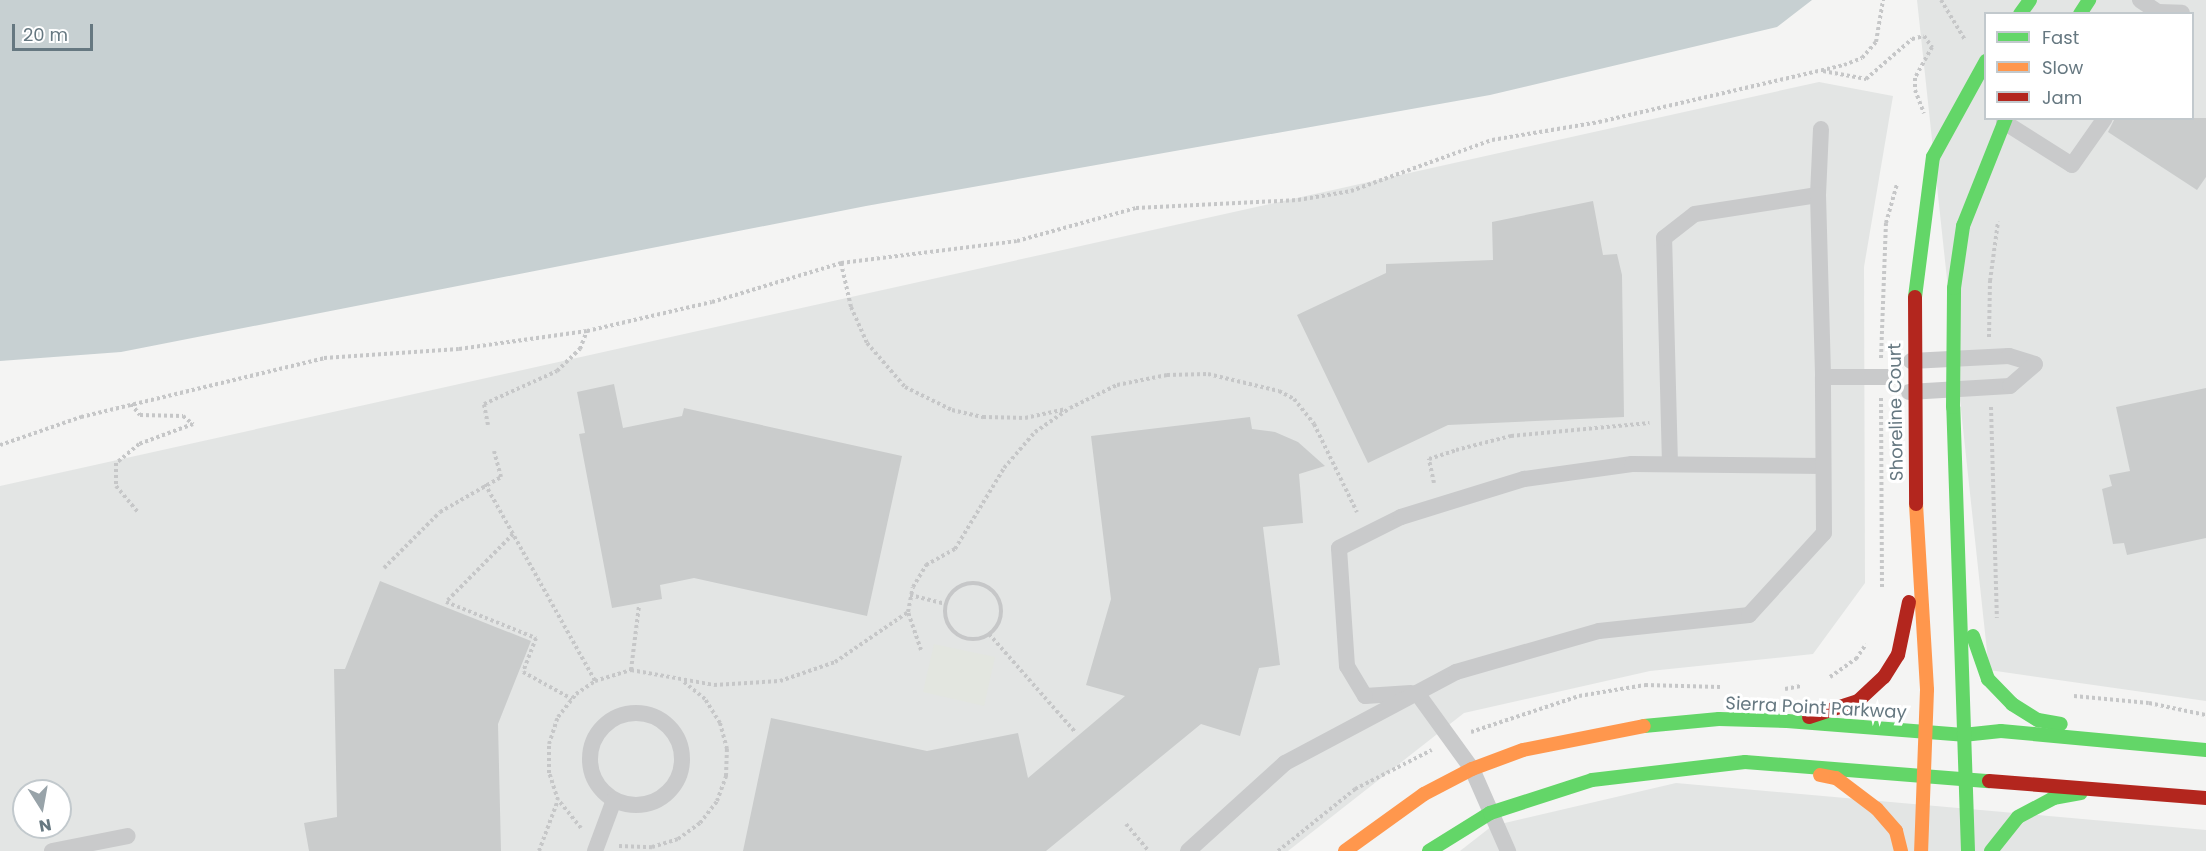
<!DOCTYPE html>
<html>
<head>
<meta charset="utf-8">
<style>
	body { margin:0 }
	#map { position:relative; width:2206px; height:851px; overflow:hidden; background:#f4f4f3; font-family:Poppins,sans-serif }
	div>[style] { position:absolute }
	[style*='--x'] { left:calc(var(--x)*1px); top:calc(var(--y)*1px); width:calc(var(--w)*1px); rotate:calc(var(--a)*1deg) }
	.built>* { inset:0; background:#e3e5e4 }
	.green>* { inset:0; background:#e3e6e0 }
	.water>* { inset:0; background:#c7d0d2 }
	.building>* { inset:0; background:#cacccc }
	.path>* { height:4px; margin-top:-2px; transform-origin:0; background:repeating-linear-gradient(90deg,#c6c7c8 0 3px,transparent 0 6px) }
	.path>.ring { margin:-2px; padding:0; box-sizing:content-box; background:none; border:4px solid #c6c7c8; border-radius:50% }
	.lane>* { height:16px; margin:-8px; padding:0 8px; transform-origin:8px; border-radius:8px; background:#c9cacb }
	.lane>.ring { margin:-8px; padding:0; box-sizing:content-box; background:none; border:16px solid #c9cacb; border-radius:50% }
	.fast>* { height:14px; margin:-7px; padding:0 7px; transform-origin:7px; border-radius:7px; background:#63d668 }
	.slow>* { height:14px; margin:-7px; padding:0 7px; transform-origin:7px; border-radius:7px; background:#ff974d }
	.jam>* { height:14px; margin:-7px; padding:0 7px; transform-origin:7px; border-radius:7px; background:#b3261e }
	span { translate:-50% -50%; white-space:nowrap; text-align:center; line-height:1.15; -webkit-text-stroke:6px #fff; paint-order:stroke }
	.street-label { font-size:18px; color:#667881 }
	.legend { position:absolute; left:1984px; top:12px; width:210px; height:108px; box-sizing:border-box; background:#fff; border:2px solid #c2c9cd; margin:0; padding:8px 10px; list-style:none; font-size:18px; color:#667881 }
	.legend li { display:flex; align-items:center; gap:12px; height:30px }
	.legend b { width:30px; border:2px solid #c2c9cd }
	.north { position:absolute; left:12px; top:779px; width:60px; height:60px; box-sizing:border-box; background:#fff; border:2px solid #c2c9cd; border-radius:50%; rotate:169deg; font-size:16px; font-weight:700; line-height:24px; text-align:center; color:#667881 }
	.north::after { content:''; display:block; margin:auto; width:21px; height:27px; background:#98a3a9; clip-path:polygon(50% 0,100% 100%,50% 72%,0 100%) }
	.scale { position:absolute; left:12px; top:24px; width:81px; height:27px; box-sizing:border-box; border:3px solid #667881; border-top:0; padding-left:8px; font-size:18px; line-height:21px; white-space:nowrap; color:#667881; -webkit-text-stroke:4px #fff; paint-order:stroke }
</style>
</head>
<body>
<div id="map">
	<div class="built">
		<div style="clip-path:polygon(evenodd,1917px 0,2206px 0,2206px 701px,1989px 670px,1917px 0,1986px 14px,2192px 14px,2192px 118px,1986px 118px,1986px 14px)"></div>
		<div style="clip-path:polygon(evenodd,1819px 82px,1893px 96px,1864px 267px,1865px 583px,1813px 654px,1650px 671px,1464px 713px,1288px 851px,0 851px,0 486px,1819px 82px,24px 791px,60px 791px,60px 827px,24px 827px,24px 791px)"></div>
		<div style="clip-path:polygon(1676px 783px,2206px 830px,2206px 851px,1460px 851px,1492px 826px)"></div>
	</div>
	<div class="green">
		<div style="clip-path:polygon(934px 644px,995px 657px,984px 706px,923px 692px)"></div>
	</div>
	<div class="water">
		<div style="clip-path:polygon(0 0,1812px 0,1777px 27px,1490px 95px,866px 206px,121px 352px,0 361px)"></div>
	</div>
	<div class="building">
		<div style="clip-path:polygon(2115px 118px,2206px 118px,2206px 177px,2197px 190px,2108px 132px)"></div>
		<div style="clip-path:polygon(1593px 201px,1603px 255px,1617px 254px,1622px 275px,1624px 417px,1448px 425px,1368px 463px,1297px 315px,1386px 273px,1386px 264px,1493px 260px,1492px 222px)"></div>
		<div style="clip-path:polygon(614px 384px,623px 428px,682px 416px,684px 408px,902px 456px,867px 616px,694px 578px,660px 585px,662px 599px,612px 608px,579px 434px,585px 433px,577px 392px)"></div>
		<div style="clip-path:polygon(2206px 388px,2206px 538px,2127px 555px,2124px 543px,2113px 544px,2102px 489px,2112px 486px,2109px 475px,2130px 471px,2116px 407px)"></div>
		<div style="clip-path:polygon(1250px 417px,1252px 429px,1275px 432px,1298px 442px,1325px 466px,1299px 474px,1303px 523px,1263px 527px,1280px 665px,1259px 668px,1240px 736px,1201px 724px,1046px 851px,743px 851px,771px 718px,927px 751px,1018px 733px,1028px 778px,1125px 696px,1086px 685px,1111px 599px,1091px 436px)"></div>
		<div style="clip-path:polygon(380px 581px,531px 641px,498px 724px,501px 851px,309px 851px,304px 823px,337px 817px,334px 669px,345px 669px)"></div>
	</div>
	<div class="path">
		<div style="--x:1941;--y:0;--w:47;--a:59"></div>
		<div style="--x:1823;--y:71;--w:44;--a:10.5"></div>
		<div style="--x:1866;--y:79;--w:61;--a:-41"></div>
		<div style="--x:1912;--y:39;--w:12;--a:-14"></div>
		<div style="--x:1924;--y:36;--w:14;--a:54"></div>
		<div style="--x:1932;--y:47;--w:35;--a:119"></div>
		<div style="--x:1915;--y:78;--w:12;--a:90"></div>
		<div style="--x:1915;--y:90;--w:25;--a:69"></div>
		<div style="--x:841;--y:263;--w:45;--a:77.2"></div>
		<div style="--x:851;--y:307;--w:39;--a:66"></div>
		<div style="--x:867;--y:343;--w:58;--a:49.2"></div>
		<div style="--x:905;--y:387;--w:52;--a:26.1"></div>
		<div style="--x:952;--y:410;--w:32;--a:13"></div>
		<div style="--x:983;--y:417;--w:42;--a:1.4"></div>
		<div style="--x:1025;--y:418;--w:42;--a:-12.4"></div>
		<div style="--x:1989;--y:337;--w:56;--a:-89"></div>
		<div style="--x:1990;--y:281;--w:60;--a:-82.3"></div>
		<div style="--x:1881;--y:358;--w:135;--a:-87.9"></div>
		<div style="--x:1886;--y:223;--w:41;--a:-74.2"></div>
		<div style="--x:1881;--y:398;--w:191;--a:89.7"></div>
		<div style="--x:131;--y:404;--w:14;--a:51"></div>
		<div style="--x:140;--y:415;--w:43;--a:1.3"></div>
		<div style="--x:183;--y:416;--w:13;--a:39"></div>
		<div style="--x:193;--y:424;--w:58;--a:159.7"></div>
		<div style="--x:139;--y:444;--w:30;--a:140"></div>
		<div style="--x:116;--y:463;--w:23;--a:90"></div>
		<div style="--x:116;--y:486;--w:35;--a:50"></div>
		<div style="--x:1991;--y:407;--w:211;--a:88.4"></div>
		<div style="--x:488;--y:425;--w:21;--a:-101"></div>
		<div style="--x:484;--y:404;--w:80;--a:-24.3"></div>
		<div style="--x:557;--y:371;--w:32;--a:-44"></div>
		<div style="--x:580;--y:349;--w:19;--a:-69"></div>
		<div style="--x:0;--y:445;--w:86;--a:-19.1"></div>
		<div style="--x:81;--y:417;--w:250;--a:-13.6"></div>
		<div style="--x:324;--y:358;--w:135;--a:-3.8"></div>
		<div style="--x:459;--y:349;--w:129;--a:-8"></div>
		<div style="--x:587;--y:331;--w:128;--a:-13.1"></div>
		<div style="--x:712;--y:302;--w:135;--a:-16.8"></div>
		<div style="--x:841;--y:263;--w:177;--a:-7.1"></div>
		<div style="--x:1017;--y:241;--w:123;--a:-15.5"></div>
		<div style="--x:1136;--y:208;--w:162;--a:-2.8"></div>
		<div style="--x:1298;--y:200;--w:54;--a:-9.6"></div>
		<div style="--x:1351;--y:191;--w:150;--a:-19.9"></div>
		<div style="--x:1492;--y:140;--w:109;--a:-9.5"></div>
		<div style="--x:1599;--y:122;--w:252;--a:-13.1"></div>
		<div style="--x:1844;--y:65;--w:19;--a:-21"></div>
		<div style="--x:1862;--y:58;--w:21;--a:-49"></div>
		<div style="--x:1876;--y:42;--w:43;--a:-80.5"></div>
		<div style="--x:1434;--y:483;--w:25;--a:-102"></div>
		<div style="--x:1429;--y:459;--w:28;--a:-18"></div>
		<div style="--x:1456;--y:450;--w:57;--a:-14.3"></div>
		<div style="--x:1511;--y:436;--w:139;--a:-5.4"></div>
		<div style="--x:485;--y:484;--w:226;--a:60.8"></div>
		<div style="--x:513;--y:534;--w:95;--a:134.6"></div>
		<div style="--x:446;--y:602;--w:97;--a:21.8"></div>
		<div style="--x:536;--y:638;--w:36;--a:111"></div>
		<div style="--x:523;--y:672;--w:56;--a:28.9"></div>
		<div style="--x:384;--y:568;--w:79;--a:-45"></div>
		<div style="--x:440;--y:512;--w:70;--a:-29.8"></div>
		<div style="--x:501;--y:477;--w:27;--a:-105"></div>
		<div class="ring" style="left:945px;top:583px;width:52px;height:52px"></div>
		<div style="--x:910;--y:595;--w:37;--a:14"></div>
		<div style="--x:989;--y:634;--w:132;--a:48.7"></div>
		<div style="--x:921;--y:650;--w:40;--a:-108.9"></div>
		<div style="--x:908;--y:612;--w:25;--a:-79"></div>
		<div style="--x:913;--y:587;--w:26;--a:-59"></div>
		<div style="--x:926;--y:565;--w:33;--a:-29"></div>
		<div style="--x:955;--y:549;--w:95;--a:-58.8"></div>
		<div style="--x:1004;--y:468;--w:48;--a:-49.3"></div>
		<div style="--x:1035;--y:432;--w:42;--a:-34.4"></div>
		<div style="--x:1070;--y:408;--w:52;--a:-26.1"></div>
		<div style="--x:1117;--y:385;--w:51;--a:-11.3"></div>
		<div style="--x:1167;--y:375;--w:41;--a:-1.4"></div>
		<div style="--x:1208;--y:374;--w:73;--a:13.5"></div>
		<div style="--x:1279;--y:391;--w:17;--a:28"></div>
		<div style="--x:1294;--y:399;--w:32;--a:51"></div>
		<div style="--x:1314;--y:424;--w:98;--a:64"></div>
		<div style="--x:631;--y:670;--w:64;--a:-82.9"></div>
		<div style="--x:1830;--y:677;--w:32;--a:-35"></div>
		<div style="--x:1856;--y:659;--w:18;--a:-56"></div>
		<div style="--x:1785;--y:689;--w:16;--a:-11"></div>
		<div style="--x:2074;--y:696;--w:75;--a:5.3"></div>
		<div style="--x:2149;--y:703;--w:58;--a:11.9"></div>
		<div style="--x:1471;--y:732;--w:114;--a:-18.4"></div>
		<div style="--x:1579;--y:696;--w:67;--a:-9.5"></div>
		<div style="--x:1645;--y:685;--w:75;--a:1.5"></div>
		<div style="--x:1126;--y:824;--w:35;--a:50"></div>
		<div style="--x:581;--y:828;--w:36;--a:-129"></div>
		<div style="--x:558;--y:800;--w:28;--a:-108"></div>
		<div style="--x:549;--y:773;--w:29;--a:-90"></div>
		<div style="--x:549;--y:744;--w:28;--a:-72"></div>
		<div style="--x:558;--y:717;--w:29;--a:-52"></div>
		<div style="--x:576;--y:694;--w:23;--a:-34"></div>
		<div style="--x:595;--y:681;--w:38;--a:-17"></div>
		<div style="--x:631;--y:670;--w:84;--a:10.2"></div>
		<div style="--x:714;--y:685;--w:66;--a:-3.5"></div>
		<div style="--x:780;--y:681;--w:58;--a:-19.1"></div>
		<div style="--x:835;--y:662;--w:88;--a:-34.4"></div>
		<div style="--x:619;--y:846;--w:33;--a:2"></div>
		<div style="--x:652;--y:847;--w:27;--a:-17"></div>
		<div style="--x:678;--y:839;--w:27;--a:-36"></div>
		<div style="--x:700;--y:823;--w:28;--a:-52"></div>
		<div style="--x:717;--y:801;--w:27;--a:-70"></div>
		<div style="--x:726;--y:776;--w:27;--a:-88"></div>
		<div style="--x:727;--y:749;--w:27;--a:-105"></div>
		<div style="--x:720;--y:723;--w:28;--a:-122"></div>
		<div style="--x:705;--y:699;--w:27;--a:-141"></div>
		<div style="--x:539;--y:851;--w:54;--a:-69.6"></div>
		<div style="--x:1278;--y:851;--w:99;--a:-38.8"></div>
		<div style="--x:1355;--y:789;--w:86;--a:-26.9"></div>
	</div>
	<div class="lane">
		<div style="--x:2140;--y:0;--w:22;--a:34"></div>
		<div style="--x:2158;--y:12;--w:24;--a:2"></div>
		<div style="--x:2004;--y:122;--w:80;--a:32.3"></div>
		<div style="--x:2072;--y:165;--w:57;--a:-54.9"></div>
		<div style="--x:1818;--y:195;--w:66;--a:-87.4"></div>
		<div style="--x:1911;--y:361;--w:98;--a:-2.9"></div>
		<div style="--x:2009;--y:356;--w:27;--a:17"></div>
		<div style="--x:1909;--y:392;--w:101;--a:-3.4"></div>
		<div style="--x:2010;--y:386;--w:33;--a:-41"></div>
		<div style="--x:1670;--y:464;--w:226;--a:-91.5"></div>
		<div style="--x:1664;--y:238;--w:39;--a:-38"></div>
		<div style="--x:1695;--y:214;--w:124;--a:-8.8"></div>
		<div style="--x:1818;--y:195;--w:182;--a:88.4"></div>
		<div style="--x:1411;--y:693;--w:46;--a:176.3"></div>
		<div style="--x:1365;--y:696;--w:35;--a:-121"></div>
		<div style="--x:1347;--y:666;--w:118;--a:-93.9"></div>
		<div style="--x:1339;--y:548;--w:69;--a:-26.6"></div>
		<div style="--x:1401;--y:517;--w:129;--a:-17.2"></div>
		<div style="--x:1524;--y:479;--w:109;--a:-7.9"></div>
		<div style="--x:1632;--y:464;--w:191;--a:0.6"></div>
		<div style="--x:1417;--y:693;--w:94;--a:54.1"></div>
		<div style="--x:1472;--y:769;--w:90;--a:66.3"></div>
		<div class="ring" style="left:590px;top:713px;width:76px;height:76px"></div>
		<div style="--x:52;--y:851;--w:77;--a:-11.2"></div>
		<div style="--x:595;--y:851;--w:54;--a:-69.6"></div>
		<div style="--x:1188;--y:851;--w:131;--a:-42.2"></div>
		<div style="--x:1285;--y:763;--w:194;--a:-28"></div>
		<div style="--x:1456;--y:672;--w:149;--a:-16"></div>
		<div style="--x:1599;--y:631;--w:151;--a:-6.1"></div>
		<div style="--x:1749;--y:615;--w:111;--a:-47.6"></div>
		<div style="--x:1824;--y:533;--w:156;--a:-90.4"></div>
		<div style="--x:1823;--y:377;--w:71;--a:0"></div>
	</div>
	<div class="fast">
		<div style="--x:2020;--y:14;--w:17;--a:-54"></div>
		<div style="--x:2080;--y:14;--w:17;--a:-57"></div>
		<div style="--x:1915;--y:297;--w:141;--a:-82.7"></div>
		<div style="--x:1933;--y:157;--w:110;--a:-61.1"></div>
		<div style="--x:1973;--y:636;--w:46;--a:70.8"></div>
		<div style="--x:1988;--y:679;--w:35;--a:46"></div>
		<div style="--x:2012;--y:704;--w:31;--a:32"></div>
		<div style="--x:2038;--y:720;--w:23;--a:10"></div>
		<div style="--x:1644;--y:726;--w:75;--a:-5.3"></div>
		<div style="--x:1719;--y:719;--w:68;--a:1.7"></div>
		<div style="--x:1787;--y:721;--w:177;--a:4.5"></div>
		<div style="--x:1963;--y:735;--w:38;--a:-6"></div>
		<div style="--x:2001;--y:731;--w:206;--a:5.3"></div>
		<div style="--x:1429;--y:851;--w:72;--a:-31.9"></div>
		<div style="--x:1490;--y:813;--w:107;--a:-17.9"></div>
		<div style="--x:1592;--y:780;--w:154;--a:-6.7"></div>
		<div style="--x:1745;--y:762;--w:245;--a:4.5"></div>
		<div style="--x:1968;--y:851;--w:444;--a:-91.9"></div>
		<div style="--x:1953;--y:407;--w:119;--a:-89.5"></div>
		<div style="--x:1954;--y:288;--w:63;--a:-81.7"></div>
		<div style="--x:1963;--y:226;--w:116;--a:-68.3"></div>
		<div style="--x:1991;--y:851;--w:43;--a:-51.5"></div>
		<div style="--x:2018;--y:817;--w:40;--a:-28"></div>
		<div style="--x:2053;--y:798;--w:28;--a:-10"></div>
	</div>
	<div class="slow">
		<div style="--x:1916;--y:504;--w:186;--a:86.6"></div>
		<div style="--x:1927;--y:690;--w:161;--a:92.1"></div>
		<div style="--x:1820;--y:775;--w:16;--a:11"></div>
		<div style="--x:1836;--y:778;--w:51;--a:37.1"></div>
		<div style="--x:1877;--y:809;--w:29;--a:49"></div>
		<div style="--x:1896;--y:831;--w:21;--a:76"></div>
		<div style="--x:1345;--y:851;--w:97;--a:-35.8"></div>
		<div style="--x:1424;--y:794;--w:54;--a:-27.5"></div>
		<div style="--x:1472;--y:769;--w:54;--a:-20.4"></div>
		<div style="--x:1523;--y:750;--w:123;--a:-11.2"></div>
	</div>
	<div class="jam">
		<div style="--x:1915;--y:297;--w:207;--a:89.7"></div>
		<div style="--x:1809;--y:717;--w:52;--a:-18.1"></div>
		<div style="--x:1858;--y:701;--w:35;--a:-43"></div>
		<div style="--x:1884;--y:677;--w:26;--a:-58"></div>
		<div style="--x:1898;--y:655;--w:54;--a:-78.3"></div>
		<div style="--x:1989;--y:781;--w:218;--a:4.5"></div>
	</div>
	<div class="street-label">
		<span style="left:1896px;top:412px;rotate:-91deg">Shoreline Court</span>
		<span style="left:1816px;top:708px;rotate:3deg">Sierra Point Parkway</span>
	</div>
	<ul class="legend">
	<li><b style="height:8px;background:#63d668"></b>Fast</li>
	<li><b style="height:8px;background:#ff974d"></b>Slow</li>
	<li><b style="height:8px;background:#b3261e"></b>Jam</li>
	</ul>
	<div class="north">N</div>
	<div class="scale">20 m</div>
</div>
</body>
</html>
